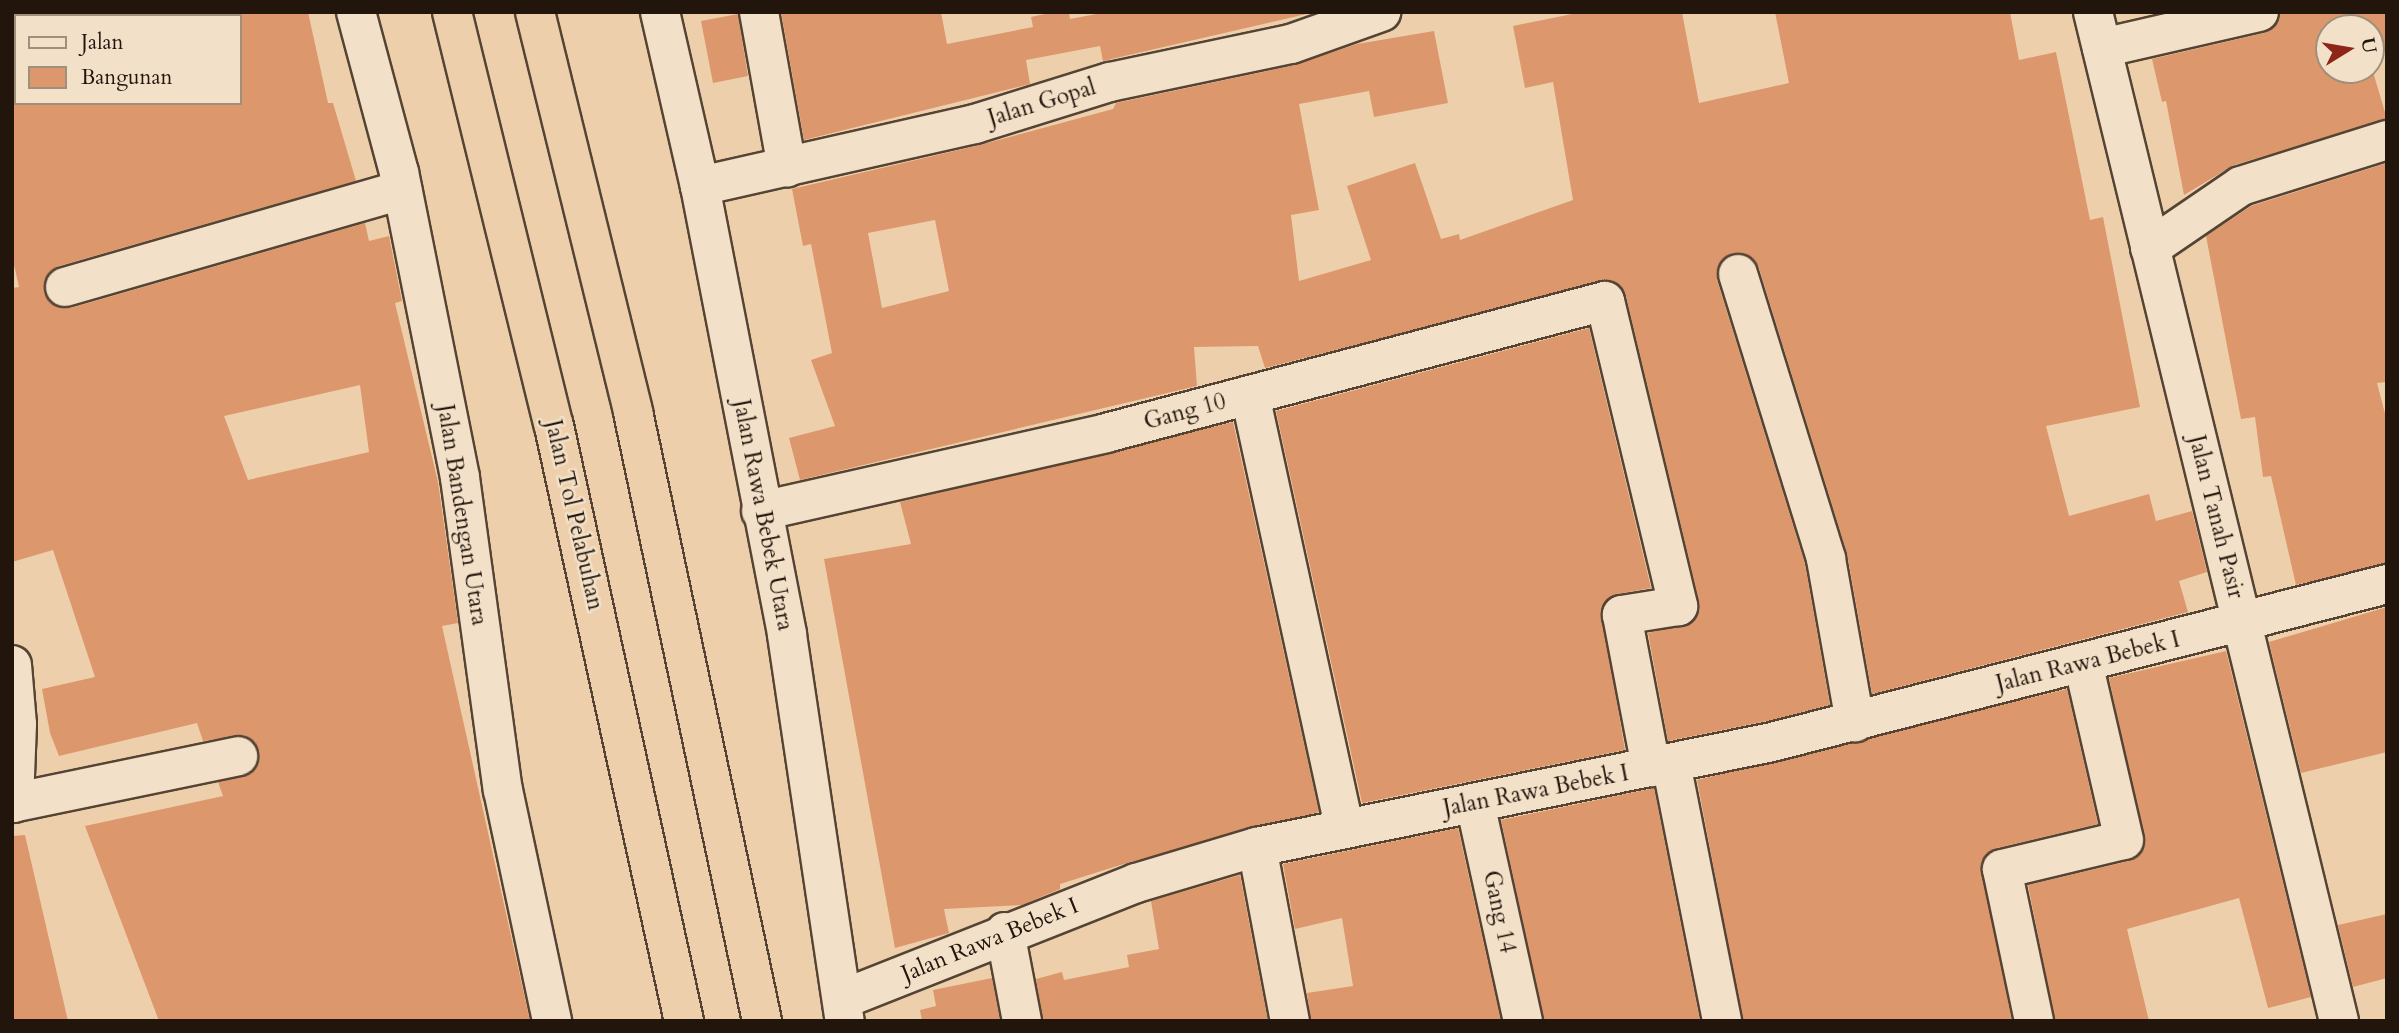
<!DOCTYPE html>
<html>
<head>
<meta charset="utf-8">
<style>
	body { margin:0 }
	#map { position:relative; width:2399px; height:1033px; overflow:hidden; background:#edd0ab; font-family:Cardo,serif }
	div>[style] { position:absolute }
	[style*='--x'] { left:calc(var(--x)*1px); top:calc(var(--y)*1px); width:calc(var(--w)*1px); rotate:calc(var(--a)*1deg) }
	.building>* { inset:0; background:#dd976c }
	.roads { filter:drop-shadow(2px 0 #554434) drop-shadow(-2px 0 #554434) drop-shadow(0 2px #554434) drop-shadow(0 -2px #554434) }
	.minor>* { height:38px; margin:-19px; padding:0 19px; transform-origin:19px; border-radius:19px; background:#f3e0c8 }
	.highway>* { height:38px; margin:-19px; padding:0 19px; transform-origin:19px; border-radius:19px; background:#edd0ab }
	span { translate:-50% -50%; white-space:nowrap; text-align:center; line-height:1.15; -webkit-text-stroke:5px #f3e0c8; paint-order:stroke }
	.street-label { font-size:23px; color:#22150c }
	.frame { position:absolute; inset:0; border:14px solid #22150c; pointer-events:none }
	.legend { position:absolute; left:14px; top:14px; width:228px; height:91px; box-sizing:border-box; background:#f3e0c8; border:2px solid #9f8f7d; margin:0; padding:9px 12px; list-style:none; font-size:21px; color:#22150c }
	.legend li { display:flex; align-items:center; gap:14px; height:35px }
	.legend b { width:35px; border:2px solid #9f8f7d }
	.north { position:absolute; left:2315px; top:14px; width:70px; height:70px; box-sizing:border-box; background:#f3e0c8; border:2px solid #9f8f7d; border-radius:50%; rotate:79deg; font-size:19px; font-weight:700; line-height:28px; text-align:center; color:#22150c }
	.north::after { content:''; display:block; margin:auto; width:24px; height:32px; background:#8f2418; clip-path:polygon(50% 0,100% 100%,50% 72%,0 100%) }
</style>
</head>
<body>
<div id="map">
	<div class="building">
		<div style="clip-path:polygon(evenodd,240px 12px,308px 12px,328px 103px,333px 103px,356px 181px,59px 266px,49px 272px,44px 292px,50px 303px,71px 308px,365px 223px,369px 241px,389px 236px,402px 301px,395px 303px,438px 482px,458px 623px,442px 626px,530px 1021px,159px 1021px,85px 826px,223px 796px,218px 782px,252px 773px,259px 751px,244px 735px,203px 741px,197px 723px,59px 756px,50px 733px,42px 689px,95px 677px,53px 550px,12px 562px,12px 288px,19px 287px,12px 256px,12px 103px,240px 103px,240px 12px,360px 385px,369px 452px,248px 480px,224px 416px,360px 385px)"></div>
		<div style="clip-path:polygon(781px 12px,941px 12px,947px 44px,1033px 27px,1031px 17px,1054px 12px,1069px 12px,1070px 19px,1107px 12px,1315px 12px,1103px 61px,1100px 46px,1026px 60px,1030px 84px,804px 140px)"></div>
		<div style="clip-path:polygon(evenodd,1582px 12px,1682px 12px,1699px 103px,1789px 83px,1775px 12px,2010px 12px,2019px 60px,2056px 52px,2090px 220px,2103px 217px,2140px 407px,2046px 426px,2069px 516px,2149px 494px,2156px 521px,2192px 511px,2207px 572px,2179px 581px,2188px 612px,1872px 694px,1847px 553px,1759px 268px,1742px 253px,1722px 260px,1717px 280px,1805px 564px,1830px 705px,1767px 721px,1668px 741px,1648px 633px,1692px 623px,1699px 601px,1626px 296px,1610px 280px,1265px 368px,1258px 346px,1194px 347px,1197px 386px,800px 480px,789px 438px,835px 426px,811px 360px,832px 353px,811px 244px,803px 246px,792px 189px,980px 145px,1113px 109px,1116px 103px,1295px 65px,1357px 44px,1434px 31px,1448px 103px,1374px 117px,1369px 91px,1299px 104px,1319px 210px,1291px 215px,1299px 281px,1371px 260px,1347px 186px,1415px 163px,1441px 239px,1459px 234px,1460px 240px,1573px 200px,1553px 82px,1525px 88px,1513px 26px,1582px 12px,935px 220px,949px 291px,882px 308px,868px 233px,935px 220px)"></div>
		<div style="clip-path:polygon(2280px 12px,2387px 12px,2387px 51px,2371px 55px,2371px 28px,2329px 28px,2329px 70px,2371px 70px,2371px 65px,2387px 119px,2234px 165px,2184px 195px,2166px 101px,2162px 102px,2152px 59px,2264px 33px,2274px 27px)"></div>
		<div style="clip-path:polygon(738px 14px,748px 76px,713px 83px,701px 21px)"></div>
		<div style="clip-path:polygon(2387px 163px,2387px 382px,2377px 383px,2387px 421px,2387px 563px,2296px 585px,2271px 476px,2263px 477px,2255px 417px,2241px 419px,2206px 236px,2251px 206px)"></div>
		<div style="clip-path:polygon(1589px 328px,1651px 588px,1618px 594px,1601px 608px,1625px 750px,1362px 803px,1276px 411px)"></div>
		<div style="clip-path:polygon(1233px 422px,1319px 812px,1130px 862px,1060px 884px,1060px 889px,1022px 905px,944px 909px,949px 933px,895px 948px,824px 559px,911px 544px,900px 502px)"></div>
		<div style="clip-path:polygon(2387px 607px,2387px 752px,2301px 773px,2269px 642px)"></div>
		<div style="clip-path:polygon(2226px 651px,2311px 997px,2268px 1008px,2239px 898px,2127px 929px,2149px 1021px,2055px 1021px,2028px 885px,2129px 861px,2145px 846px,2109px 678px)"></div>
		<div style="clip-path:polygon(2067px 689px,2098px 824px,1997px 848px,1981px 863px,2012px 1021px,1743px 1021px,1697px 780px)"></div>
		<div style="clip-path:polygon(1654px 788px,1700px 1021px,1544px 1021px,1501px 820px)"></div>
		<div style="clip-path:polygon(1458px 828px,1501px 1021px,1311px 1021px,1307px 993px,1353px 986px,1342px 918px,1295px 929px,1283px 864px)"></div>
		<div style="clip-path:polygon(25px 835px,68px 1021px,12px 1021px,12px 836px)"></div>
		<div style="clip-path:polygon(1240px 875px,1268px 1021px,1043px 1021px,1036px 979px,1062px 972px,1064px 980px,1129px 967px,1127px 955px,1159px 949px,1151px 901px)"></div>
		<div style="clip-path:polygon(2387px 914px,2387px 978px,2353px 987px,2338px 925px)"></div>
		<div style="clip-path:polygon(992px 978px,1000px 1021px,922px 1021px,920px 1010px,936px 1006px,933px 990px)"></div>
	</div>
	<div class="roads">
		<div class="minor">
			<div style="--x:356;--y:12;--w:166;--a:75"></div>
			<div style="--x:399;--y:172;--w:312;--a:78.7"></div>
			<div style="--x:460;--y:478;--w:315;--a:82.2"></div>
			<div style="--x:503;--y:790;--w:236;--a:78"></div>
			<div style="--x:660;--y:12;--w:179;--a:77.1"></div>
			<div style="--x:700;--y:186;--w:457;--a:79"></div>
			<div style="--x:787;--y:635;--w:390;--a:81.5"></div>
			<div style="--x:759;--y:12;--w:158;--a:79.8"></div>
			<div style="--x:2093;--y:12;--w:1039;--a:76.3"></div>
			<div style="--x:119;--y:16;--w:9;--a:-27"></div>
			<div style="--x:2102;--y:48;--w:161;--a:-12.9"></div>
			<div style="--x:700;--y:186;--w:282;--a:-12.7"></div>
			<div style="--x:975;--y:124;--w:141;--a:-17.3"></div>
			<div style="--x:1110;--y:82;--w:185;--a:-11.9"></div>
			<div style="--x:1291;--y:44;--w:96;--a:-19.6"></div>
			<div style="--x:2150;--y:248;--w:110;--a:-34.3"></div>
			<div style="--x:2241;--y:186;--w:153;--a:-17.5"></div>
			<div style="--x:1738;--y:274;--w:298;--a:72.8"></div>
			<div style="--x:1826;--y:559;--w:166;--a:79.9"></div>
			<div style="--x:65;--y:287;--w:351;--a:-16.1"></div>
			<div style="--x:1250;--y:395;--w:444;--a:77.7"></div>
			<div style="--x:761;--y:511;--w:354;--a:-12.7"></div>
			<div style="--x:1106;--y:433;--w:516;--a:-14.82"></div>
			<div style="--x:1605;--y:301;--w:314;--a:76.5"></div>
			<div style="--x:1678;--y:606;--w:57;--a:170.9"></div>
			<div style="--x:1622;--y:615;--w:155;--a:79.2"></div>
			<div style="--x:12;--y:665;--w:59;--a:85.2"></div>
			<div style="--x:17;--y:724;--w:79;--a:92.2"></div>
			<div style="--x:1671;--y:763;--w:263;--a:78.8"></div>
			<div style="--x:12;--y:803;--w:231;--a:-11.7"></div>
			<div style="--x:1475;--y:803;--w:223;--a:77.6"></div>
			<div style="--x:1257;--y:847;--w:177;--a:79.3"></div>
			<div style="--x:1005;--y:932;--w:91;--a:79.2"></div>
			<div style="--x:843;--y:999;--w:315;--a:-21.6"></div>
			<div style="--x:1136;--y:883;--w:126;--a:-16.6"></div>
			<div style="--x:1257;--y:847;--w:526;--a:-11.52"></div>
			<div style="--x:1772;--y:742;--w:635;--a:-14.41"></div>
			<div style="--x:2034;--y:1021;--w:155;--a:-101.9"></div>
			<div style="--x:2002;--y:869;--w:125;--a:-13.4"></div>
			<div style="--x:2124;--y:840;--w:182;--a:-103"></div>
		</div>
		<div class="highway">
			<div style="--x:452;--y:12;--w:426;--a:76.2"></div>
			<div style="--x:554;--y:426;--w:609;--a:77.68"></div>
			<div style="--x:535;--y:12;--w:412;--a:76.2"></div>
			<div style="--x:633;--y:412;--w:623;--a:78.04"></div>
		</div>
	</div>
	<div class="street-label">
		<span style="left:1042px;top:103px;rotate:-17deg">Jalan Gopal</span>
		<span style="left:1185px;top:412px;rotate:-15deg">Gang 10</span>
		<span style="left:462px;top:515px;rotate:81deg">Jalan Bandengan Utara</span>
		<span style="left:574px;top:515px;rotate:77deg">Jalan Tol Pelabuhan</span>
		<span style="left:763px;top:515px;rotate:79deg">Jalan Rawa Bebek Utara</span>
		<span style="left:2216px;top:517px;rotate:76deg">Jalan Tanah Pasir</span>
		<span style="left:2088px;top:662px;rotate:-14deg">Jalan Rawa Bebek I</span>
		<span style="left:1536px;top:791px;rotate:-11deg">Jalan Rawa Bebek I</span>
		<span style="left:1499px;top:912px;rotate:78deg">Gang 14</span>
		<span style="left:990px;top:940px;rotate:-22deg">Jalan Rawa Bebek I</span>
	</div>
	<div class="frame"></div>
	<ul class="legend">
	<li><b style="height:9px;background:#f3e0c8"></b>Jalan</li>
	<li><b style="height:19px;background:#dd976c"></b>Bangunan</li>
	</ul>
	<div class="north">U</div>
</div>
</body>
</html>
